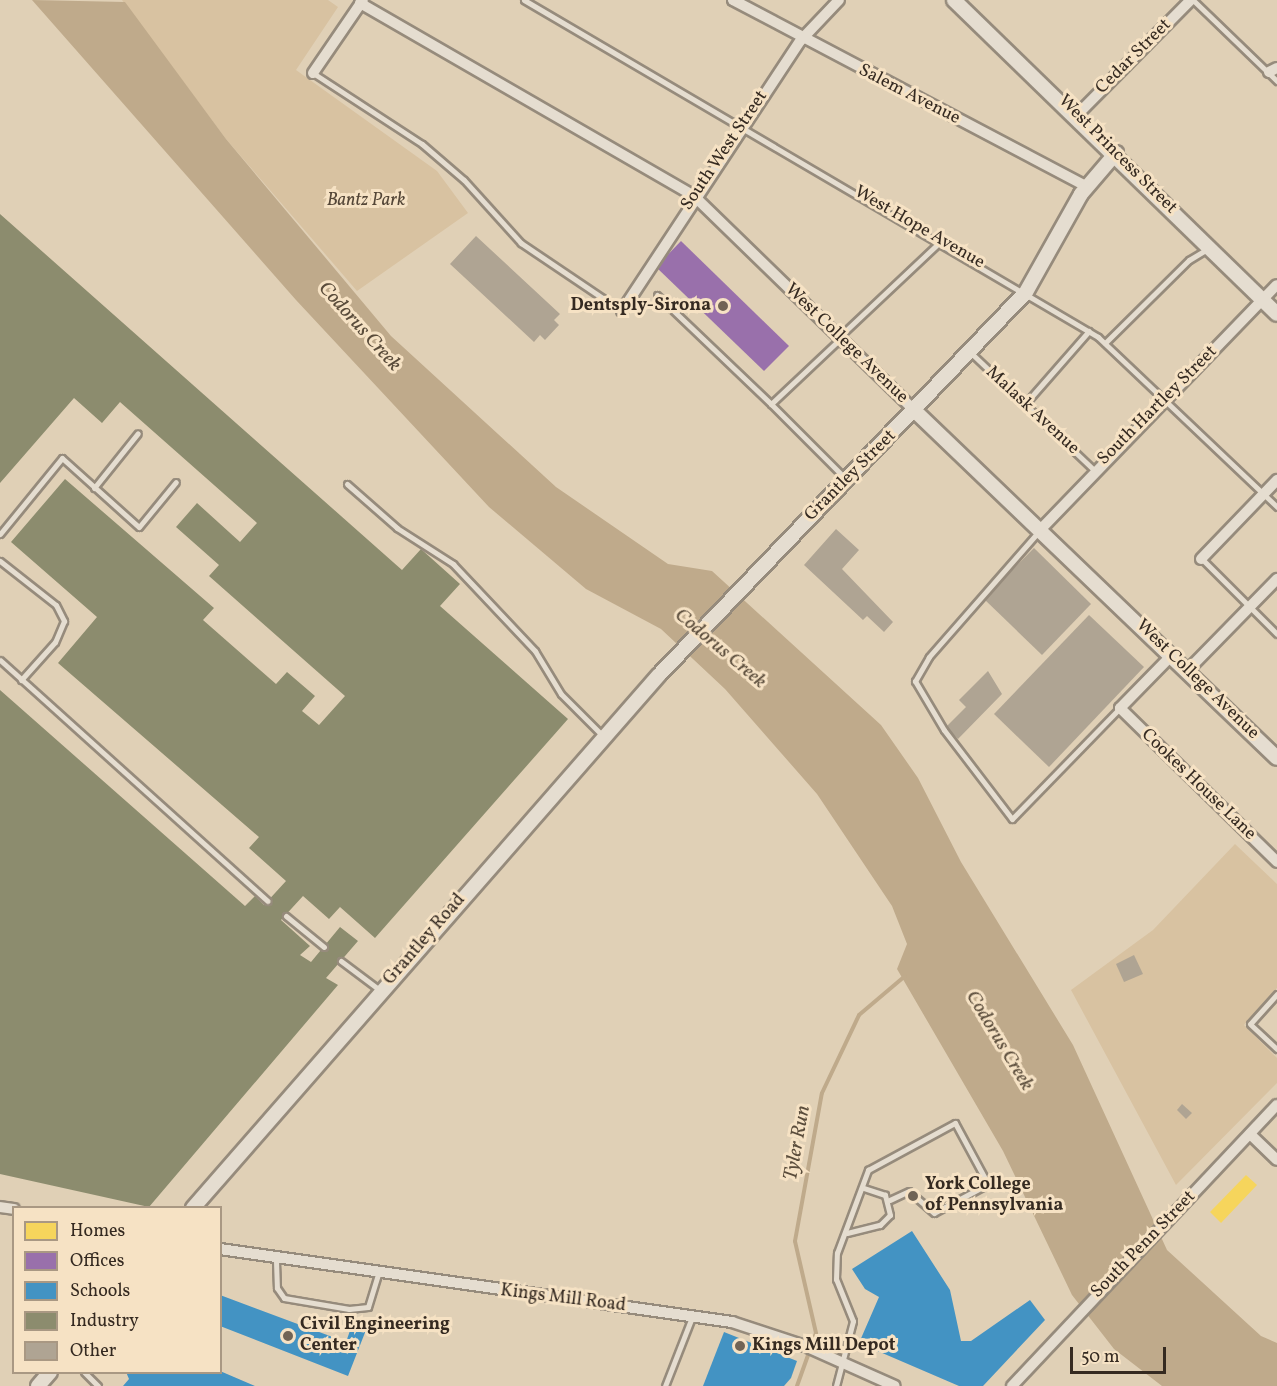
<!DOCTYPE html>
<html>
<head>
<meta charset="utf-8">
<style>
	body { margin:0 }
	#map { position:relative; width:1277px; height:1386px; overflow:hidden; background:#e0d0b6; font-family:Vollkorn,serif }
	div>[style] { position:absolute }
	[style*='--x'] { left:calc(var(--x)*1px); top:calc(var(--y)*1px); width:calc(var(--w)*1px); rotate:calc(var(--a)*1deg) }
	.green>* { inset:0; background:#d8c2a1 }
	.water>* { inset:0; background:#bfaa8b }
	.homes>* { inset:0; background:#f6d55c }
	.offices>* { inset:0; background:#9970ab }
	.schools>* { inset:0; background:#4393c3 }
	.industry>* { inset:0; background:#8c8c6e }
	.stream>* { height:4px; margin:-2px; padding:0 2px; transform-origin:2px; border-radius:2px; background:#bfaa8b }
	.building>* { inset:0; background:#afa493 }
	.roads { filter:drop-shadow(2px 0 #968b7c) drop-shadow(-2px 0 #968b7c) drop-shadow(0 2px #968b7c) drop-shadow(0 -2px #968b7c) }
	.service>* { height:5px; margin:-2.5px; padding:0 2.5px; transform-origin:2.5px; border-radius:2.5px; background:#e5ddd0 }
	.minor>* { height:10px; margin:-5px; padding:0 5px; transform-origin:5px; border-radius:5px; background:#e5ddd0 }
	.tertiary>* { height:14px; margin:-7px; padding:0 7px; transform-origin:7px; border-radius:7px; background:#e5ddd0 }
	.dots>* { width:16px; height:16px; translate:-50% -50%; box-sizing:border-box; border:3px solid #f6e2c4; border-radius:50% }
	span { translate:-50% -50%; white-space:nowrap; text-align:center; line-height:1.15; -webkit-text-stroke:6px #f6e2c4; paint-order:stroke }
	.street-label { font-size:18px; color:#352a21 }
	.park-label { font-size:18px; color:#544637; font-style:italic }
	.poi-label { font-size:18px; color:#352a21; font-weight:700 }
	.right { translate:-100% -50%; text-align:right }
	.left { translate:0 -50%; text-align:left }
	.water-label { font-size:20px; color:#5a4c3b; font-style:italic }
	.legend { position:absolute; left:12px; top:1206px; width:210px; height:168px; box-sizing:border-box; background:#f6e2c4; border:2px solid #a99883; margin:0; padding:8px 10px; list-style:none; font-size:18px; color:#352a21 }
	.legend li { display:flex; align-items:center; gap:12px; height:30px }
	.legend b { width:30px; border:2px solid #a99883 }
	.scale { position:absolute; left:1070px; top:1347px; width:96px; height:27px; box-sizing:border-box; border:3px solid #352a21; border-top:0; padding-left:8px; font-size:18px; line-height:21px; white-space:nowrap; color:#352a21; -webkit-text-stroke:4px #f6e2c4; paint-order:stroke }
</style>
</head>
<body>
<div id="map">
	<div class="green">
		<div style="clip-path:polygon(122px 0,328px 0,338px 7px,296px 70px,437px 171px,468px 213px,357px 291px,226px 139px)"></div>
		<div style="clip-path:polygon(1235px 844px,1277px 884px,1277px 988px,1244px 1025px,1277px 1058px,1277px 1083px,1176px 1185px,1071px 990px,1153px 930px)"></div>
	</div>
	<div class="water">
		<div style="clip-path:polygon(32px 0,125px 2px,226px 139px,391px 336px,556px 487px,668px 564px,712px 571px,881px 725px,918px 778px,961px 862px,1073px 1045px,1167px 1250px,1261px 1336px,1277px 1343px,1277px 1386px,1162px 1386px,1114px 1349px,1072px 1295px,1003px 1151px,897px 969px,907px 944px,892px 906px,817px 794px,725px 689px,661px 629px,586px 589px,489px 507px,296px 300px)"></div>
	</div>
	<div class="homes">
		<div style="clip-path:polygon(1246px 1175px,1257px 1185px,1221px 1223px,1210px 1212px)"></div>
	</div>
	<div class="offices">
		<div style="clip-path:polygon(681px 241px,789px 346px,764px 371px,656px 267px)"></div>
	</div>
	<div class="schools">
		<div style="clip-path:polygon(912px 1231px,950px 1290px,961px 1341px,971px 1341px,1030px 1300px,1045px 1320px,983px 1386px,959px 1386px,859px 1343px,879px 1297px,865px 1289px,852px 1269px)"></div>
		<div style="clip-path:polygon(220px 1295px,346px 1342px,352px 1325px,366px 1330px,348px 1376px,220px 1326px)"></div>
		<div style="clip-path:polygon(724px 1332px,797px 1361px,791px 1378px,784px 1386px,703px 1386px)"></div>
		<div style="clip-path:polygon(220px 1371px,255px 1386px,123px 1386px,129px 1379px,126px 1372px)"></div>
	</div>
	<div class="industry">
		<div style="clip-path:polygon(0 214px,402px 570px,421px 549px,460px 584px,440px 606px,568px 719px,375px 938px,340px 907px,329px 919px,303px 896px,281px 920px,310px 946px,300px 955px,311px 962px,340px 927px,358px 941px,326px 978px,338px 985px,149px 1207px,0 1174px,0 690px,245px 906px,255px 896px,264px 905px,286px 881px,249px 848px,259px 837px,58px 663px,97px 617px,11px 542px,65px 479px,214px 608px,203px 620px,276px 684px,287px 672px,315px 696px,302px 711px,319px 725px,345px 696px,209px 576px,219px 565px,176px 527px,197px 503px,240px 542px,257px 523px,120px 402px,102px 423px,74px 398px,0 483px)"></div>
	</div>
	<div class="stream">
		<div style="--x:797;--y:1386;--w:56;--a:-70.3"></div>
		<div style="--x:816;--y:1333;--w:94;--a:-102.9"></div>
		<div style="--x:795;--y:1241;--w:150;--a:-79.7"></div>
		<div style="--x:822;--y:1093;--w:86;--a:-64.6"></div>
		<div style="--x:859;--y:1015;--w:60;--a:-40.3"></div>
	</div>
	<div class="building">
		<div style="clip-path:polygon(476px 236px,560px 314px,554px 320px,559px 325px,545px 340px,540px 335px,534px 342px,450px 264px)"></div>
		<div style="clip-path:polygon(836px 529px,859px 550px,842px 569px,893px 622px,884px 632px,867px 616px,863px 620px,804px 565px)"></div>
		<div style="clip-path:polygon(1034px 548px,1091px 604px,1042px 655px,984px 599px)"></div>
		<div style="clip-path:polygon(1089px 615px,1144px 667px,1049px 767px,994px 714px)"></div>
		<div style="clip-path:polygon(988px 671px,1002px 694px,958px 739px,946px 727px,966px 707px,959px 700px)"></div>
		<div style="clip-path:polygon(1134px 955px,1143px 974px,1124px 982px,1116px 964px)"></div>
		<div style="clip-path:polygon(1182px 1104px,1192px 1113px,1186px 1119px,1177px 1110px)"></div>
	</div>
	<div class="roads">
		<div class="service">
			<div style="--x:524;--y:0;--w:666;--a:30.42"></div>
			<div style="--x:1098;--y:337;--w:247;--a:43.5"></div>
			<div style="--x:1193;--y:0;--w:117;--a:44"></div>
			<div style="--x:313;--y:73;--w:130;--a:33.1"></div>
			<div style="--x:422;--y:144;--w:55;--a:40.6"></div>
			<div style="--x:464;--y:180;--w:85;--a:47.9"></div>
			<div style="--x:521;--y:243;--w:122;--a:34"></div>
			<div style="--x:657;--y:295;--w:158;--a:43.7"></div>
			<div style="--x:839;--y:337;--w:140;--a:-43.3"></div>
			<div style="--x:840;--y:339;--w:95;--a:136.7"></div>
			<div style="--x:771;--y:404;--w:107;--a:45"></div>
			<div style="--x:1105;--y:343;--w:118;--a:-44.7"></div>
			<div style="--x:1189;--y:260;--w:23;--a:-31"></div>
			<div style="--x:970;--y:352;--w:173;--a:43.6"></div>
			<div style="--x:1025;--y:404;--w:97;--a:-48.8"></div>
			<div style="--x:347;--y:484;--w:67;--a:41.3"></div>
			<div style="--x:397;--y:528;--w:67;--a:32.7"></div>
			<div style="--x:453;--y:564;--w:120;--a:46.7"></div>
			<div style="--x:535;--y:651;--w:50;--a:58.8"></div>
			<div style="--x:561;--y:694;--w:59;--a:45"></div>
			<div style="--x:94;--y:488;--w:70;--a:-51.3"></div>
			<div style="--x:1040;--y:530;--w:169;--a:131.2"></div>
			<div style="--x:929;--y:657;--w:28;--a:120"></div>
			<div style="--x:915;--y:681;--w:57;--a:59.4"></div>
			<div style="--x:944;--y:730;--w:112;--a:52.6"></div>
			<div style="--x:1012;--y:819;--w:155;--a:-45.8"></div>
			<div style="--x:0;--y:534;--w:98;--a:-50.8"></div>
			<div style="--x:62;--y:458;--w:103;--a:41.9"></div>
			<div style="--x:139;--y:527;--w:58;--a:-50.6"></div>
			<div style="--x:1202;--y:559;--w:106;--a:45"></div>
			<div style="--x:0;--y:561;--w:71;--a:38.2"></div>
			<div style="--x:56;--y:605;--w:18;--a:63"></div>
			<div style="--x:64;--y:621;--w:23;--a:113"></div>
			<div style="--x:55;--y:642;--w:51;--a:131.8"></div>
			<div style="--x:0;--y:660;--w:360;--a:42"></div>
			<div style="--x:286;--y:916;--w:49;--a:39.2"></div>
			<div style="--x:341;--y:961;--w:50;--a:36.9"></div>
			<div style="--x:1277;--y:994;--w:40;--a:132"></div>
			<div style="--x:1250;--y:1024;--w:37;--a:43"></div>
			<div style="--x:847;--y:1233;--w:34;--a:-14"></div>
			<div style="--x:880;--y:1225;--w:14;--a:-45"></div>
			<div style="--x:890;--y:1215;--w:21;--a:-104"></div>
			<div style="--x:885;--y:1195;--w:22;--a:-162"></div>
			<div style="--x:276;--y:1261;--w:27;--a:88"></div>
			<div style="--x:277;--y:1288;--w:12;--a:55"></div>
			<div style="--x:284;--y:1298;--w:66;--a:9.6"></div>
			<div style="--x:349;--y:1309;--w:19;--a:-6"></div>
			<div style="--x:368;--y:1307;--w:34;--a:-73"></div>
			<div style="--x:84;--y:1372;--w:20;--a:45"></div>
			<div style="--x:665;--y:1386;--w:74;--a:-68.6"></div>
			<div style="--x:836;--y:1386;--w:67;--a:-75.3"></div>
			<div style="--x:853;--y:1321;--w:45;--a:-112"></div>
			<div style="--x:836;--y:1279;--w:26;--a:-88"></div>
			<div style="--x:837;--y:1253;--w:89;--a:-69.5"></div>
			<div style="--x:868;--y:1170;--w:99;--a:-28.4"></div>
			<div style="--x:955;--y:1123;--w:69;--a:61.6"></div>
			<div style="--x:988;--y:1184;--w:61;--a:151.8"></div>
			<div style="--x:934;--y:1213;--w:33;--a:-139"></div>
			<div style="--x:909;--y:1191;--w:21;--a:155"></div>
		</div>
		<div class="minor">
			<div style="--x:733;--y:0;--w:399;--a:27.8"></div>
			<div style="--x:360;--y:3;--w:386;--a:30"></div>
			<div style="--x:694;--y:196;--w:308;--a:44.2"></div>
			<div style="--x:1269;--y:72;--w:9;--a:-27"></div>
			<div style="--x:313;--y:73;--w:88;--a:-55.6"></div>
			<div style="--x:1077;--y:115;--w:162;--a:-45.3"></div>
			<div style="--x:622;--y:311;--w:325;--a:-56.6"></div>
			<div style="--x:801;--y:40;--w:55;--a:-46.5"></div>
			<div style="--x:1041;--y:529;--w:339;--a:-46"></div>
			<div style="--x:1201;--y:559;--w:110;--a:-46.1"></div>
			<div style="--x:1171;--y:656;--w:73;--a:134.4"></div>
			<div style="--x:1120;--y:708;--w:220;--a:44.4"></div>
			<div style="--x:1187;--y:671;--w:129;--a:-45.6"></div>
			<div style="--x:1250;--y:1134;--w:37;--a:44"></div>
			<div style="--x:0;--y:1207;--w:14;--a:8"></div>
			<div style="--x:220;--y:1249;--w:517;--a:8.11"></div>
			<div style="--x:732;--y:1322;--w:77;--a:18.2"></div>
			<div style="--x:805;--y:1346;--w:98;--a:24"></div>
			<div style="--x:1012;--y:1386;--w:386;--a:-46.7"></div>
		</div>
		<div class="tertiary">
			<div style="--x:954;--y:0;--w:450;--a:44.2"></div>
			<div style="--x:915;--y:411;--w:501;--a:43.79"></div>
			<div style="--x:193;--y:1208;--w:708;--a:-48.84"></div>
			<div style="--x:659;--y:675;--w:530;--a:-46.22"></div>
			<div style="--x:1026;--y:292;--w:112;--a:-60.7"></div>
			<div style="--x:1081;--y:194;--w:54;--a:-49.5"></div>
			<div style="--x:38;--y:1386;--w:18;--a:-49"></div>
		</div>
	</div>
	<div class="dots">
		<div style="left:723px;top:306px;background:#716455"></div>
		<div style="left:913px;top:1196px;background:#716455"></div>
		<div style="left:288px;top:1336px;background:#716455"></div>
		<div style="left:740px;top:1346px;background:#716455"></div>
	</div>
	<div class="street-label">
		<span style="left:1134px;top:57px;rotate:-45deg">Cedar Street</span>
		<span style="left:909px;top:95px;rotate:27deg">Salem Avenue</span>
		<span style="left:725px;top:151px;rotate:-56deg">South West Street</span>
		<span style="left:1117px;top:155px;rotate:45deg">West Princess Street</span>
		<span style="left:919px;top:228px;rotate:30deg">West Hope Avenue</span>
		<span style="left:846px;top:344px;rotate:44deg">West College Avenue</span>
		<span style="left:1158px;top:406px;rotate:-45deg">South Hartley Street</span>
		<span style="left:1032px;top:411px;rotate:43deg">Malask Avenue</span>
		<span style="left:851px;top:476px;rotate:-45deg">Grantley Street</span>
		<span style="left:1197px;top:680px;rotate:44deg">West College Avenue</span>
		<span style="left:1198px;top:785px;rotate:44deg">Cookes House Lane</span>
		<span style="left:425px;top:940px;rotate:-49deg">Grantley Road</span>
		<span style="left:1144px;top:1245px;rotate:-46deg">South Penn Street</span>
		<span style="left:563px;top:1299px;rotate:7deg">Kings Mill Road</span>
	</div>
	<div class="park-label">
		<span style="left:366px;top:201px">Bantz Park</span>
	</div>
	<div class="poi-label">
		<span class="right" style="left:711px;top:306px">Dentsply-Sirona</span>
		<span class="left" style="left:925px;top:1196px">York College<br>of Pennsylvania</span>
		<span class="left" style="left:300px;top:1336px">Civil Engineering<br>Center</span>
		<span class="left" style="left:752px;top:1346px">Kings Mill Depot</span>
	</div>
	<div class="water-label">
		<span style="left:359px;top:327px;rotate:48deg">Codorus Creek</span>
		<span style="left:720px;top:649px;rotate:40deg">Codorus Creek</span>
		<span style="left:999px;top:1041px;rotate:59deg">Codorus Creek</span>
		<span style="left:798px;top:1143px;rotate:-80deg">Tyler Run</span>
	</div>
	<ul class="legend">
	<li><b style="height:16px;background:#f6d55c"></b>Homes</li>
	<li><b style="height:16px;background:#9970ab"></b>Offices</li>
	<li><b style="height:16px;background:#4393c3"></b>Schools</li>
	<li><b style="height:16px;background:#8c8c6e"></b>Industry</li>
	<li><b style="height:16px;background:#afa493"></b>Other</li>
	</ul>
	<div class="scale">50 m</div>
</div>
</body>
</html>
